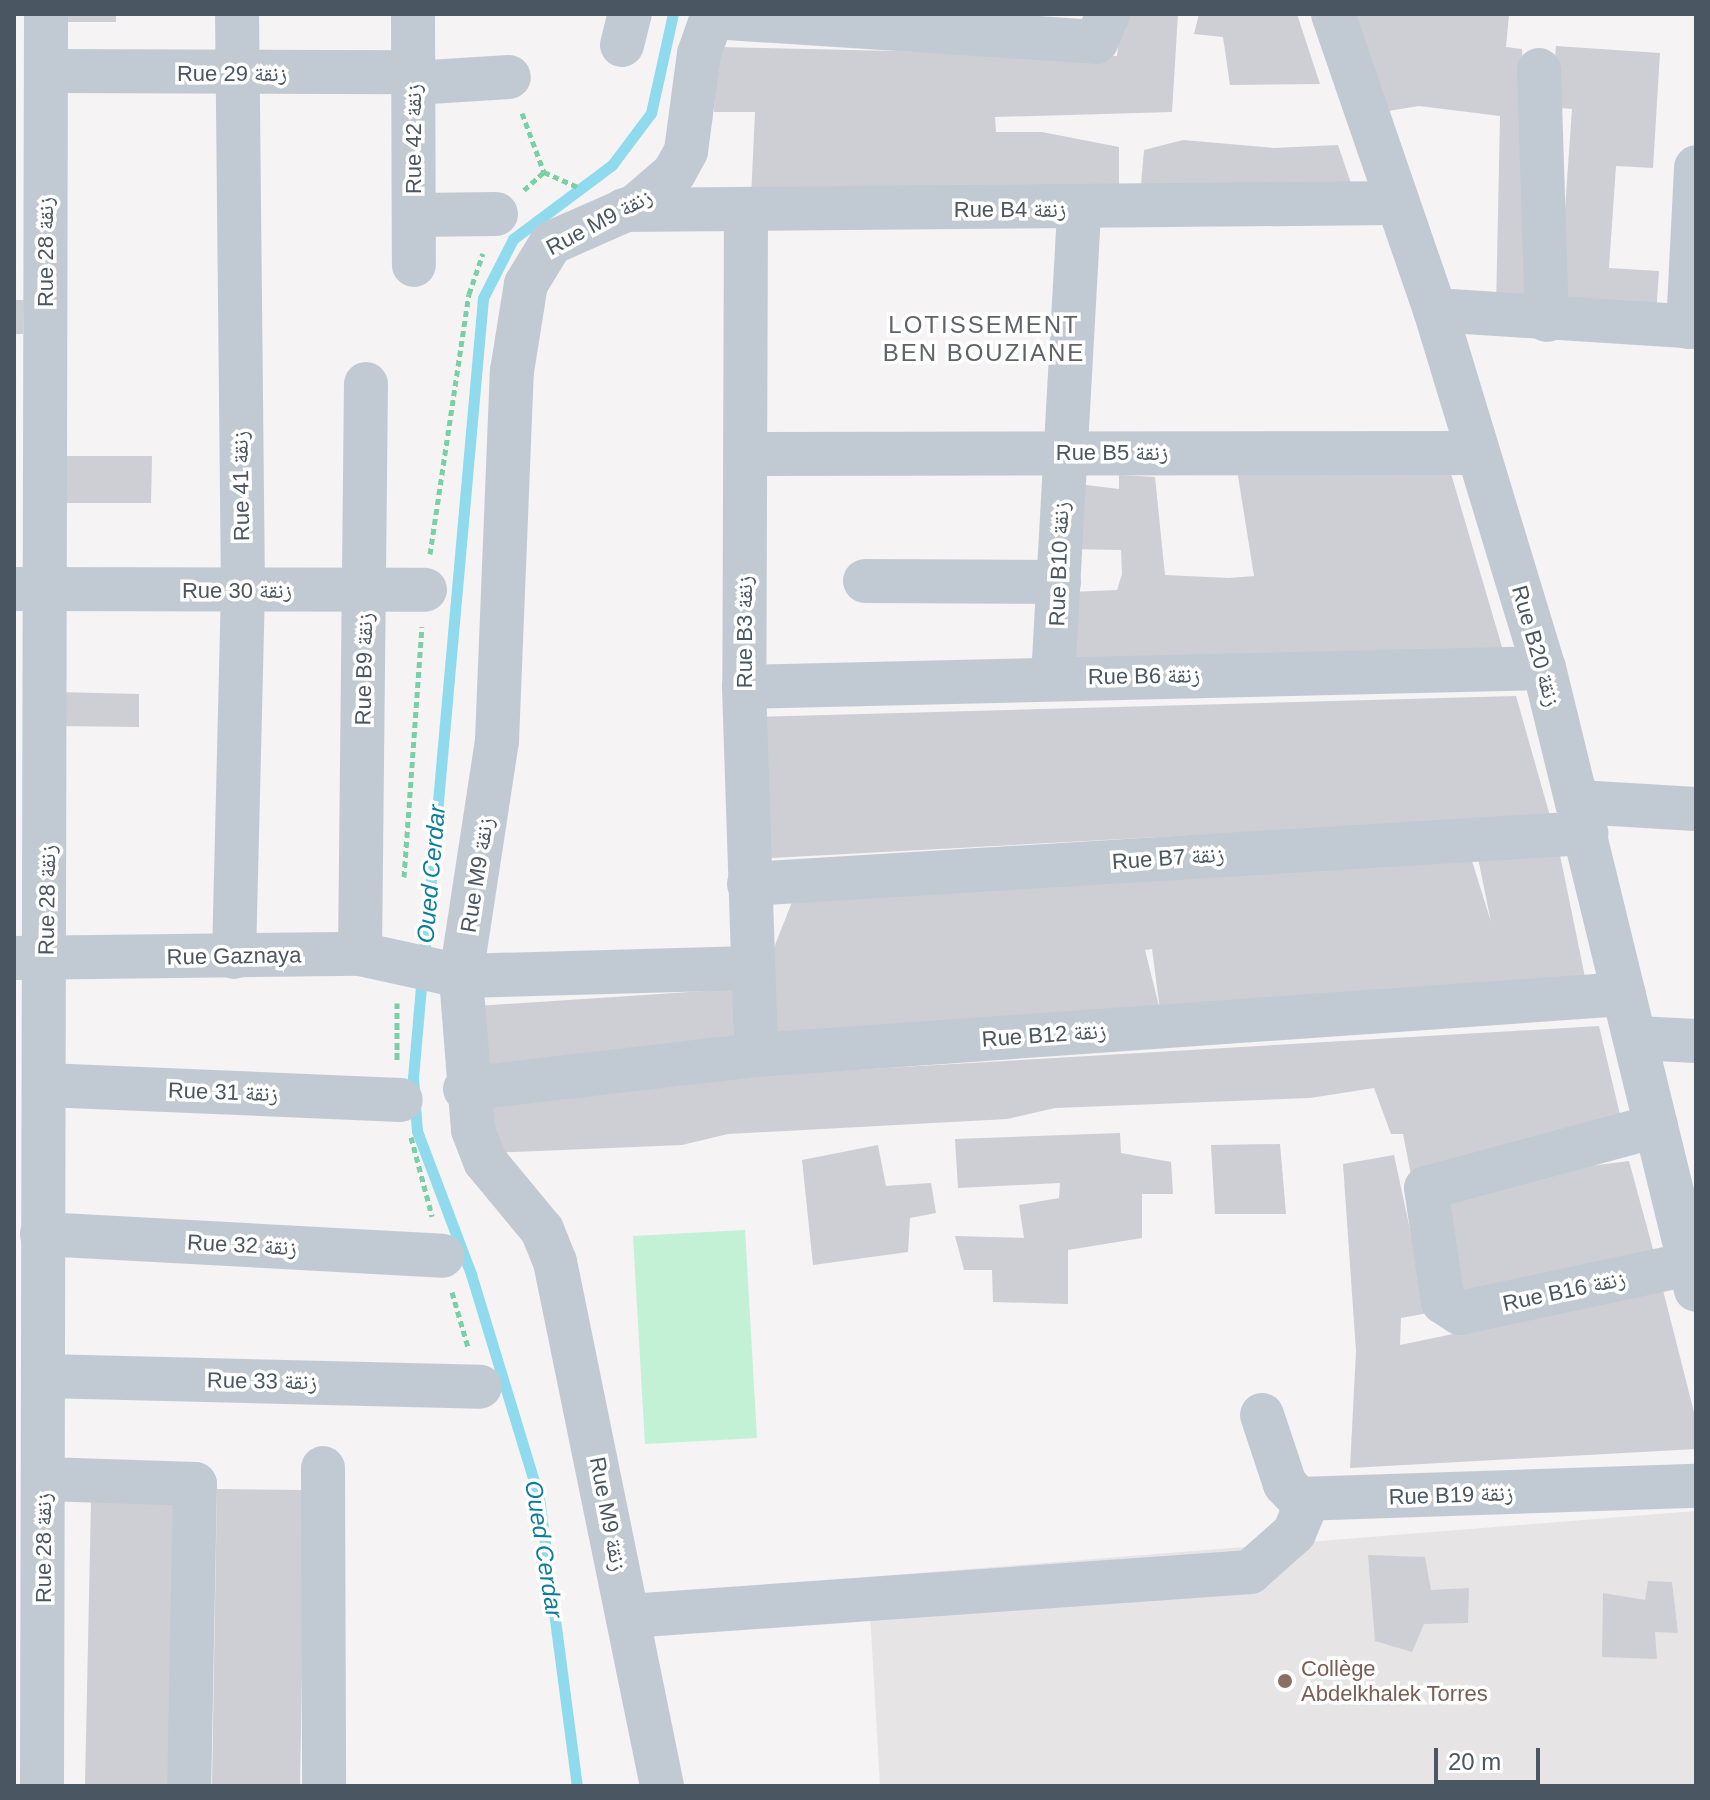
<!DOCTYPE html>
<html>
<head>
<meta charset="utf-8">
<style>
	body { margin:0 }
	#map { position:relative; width:1710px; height:1800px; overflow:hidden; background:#f5f3f3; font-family:Arial,"Noto Naskh Arabic",sans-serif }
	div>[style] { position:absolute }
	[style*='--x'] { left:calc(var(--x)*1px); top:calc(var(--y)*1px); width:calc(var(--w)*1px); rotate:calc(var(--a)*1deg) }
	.education>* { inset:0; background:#e6e4e5 }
	.green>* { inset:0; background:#c3f1d5 }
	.stream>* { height:11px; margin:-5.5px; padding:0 5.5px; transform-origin:5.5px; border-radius:5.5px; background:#90daee }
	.building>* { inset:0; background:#cdcfd5 }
	.path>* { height:5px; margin-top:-2.5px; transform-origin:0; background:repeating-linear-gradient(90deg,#7ad0a6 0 6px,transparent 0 10px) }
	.minor>* { height:44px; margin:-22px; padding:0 22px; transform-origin:22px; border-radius:22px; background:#c1cad2 }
	.dots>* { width:22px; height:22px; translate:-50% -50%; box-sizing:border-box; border:4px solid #fff; border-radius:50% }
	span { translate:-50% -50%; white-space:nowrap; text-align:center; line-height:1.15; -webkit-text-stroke:7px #fff; paint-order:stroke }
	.street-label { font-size:22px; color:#4a5661 }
	.education-label { font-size:22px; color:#785e54 }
	.left { translate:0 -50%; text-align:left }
	.neighbourhood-label { font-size:24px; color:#5f6368; letter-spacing:2px }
	.water-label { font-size:24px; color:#0c7c9b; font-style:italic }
	.frame { position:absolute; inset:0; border:16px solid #4a5661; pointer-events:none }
	.scale { position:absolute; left:1434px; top:1748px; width:106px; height:36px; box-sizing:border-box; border:4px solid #4a5661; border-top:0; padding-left:10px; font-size:24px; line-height:28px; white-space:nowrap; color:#4a5661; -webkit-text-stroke:6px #fff; paint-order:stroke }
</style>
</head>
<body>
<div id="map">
	<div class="education">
		<div style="clip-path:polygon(1696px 1511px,1696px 1786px,880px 1786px,868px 1577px)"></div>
	</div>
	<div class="green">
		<div style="clip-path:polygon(745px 1230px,757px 1438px,645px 1444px,633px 1236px)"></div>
	</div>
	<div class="stream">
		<div style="--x:424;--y:958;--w:663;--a:-84.89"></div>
		<div style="--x:483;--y:298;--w:66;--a:-63"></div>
		<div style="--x:513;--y:239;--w:124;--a:-36.8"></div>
		<div style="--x:612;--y:165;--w:65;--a:-53.1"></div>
		<div style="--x:651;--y:113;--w:101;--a:-77.5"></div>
		<div style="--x:422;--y:975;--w:102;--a:95"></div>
		<div style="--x:413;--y:1077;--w:54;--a:85.8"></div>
		<div style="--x:417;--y:1131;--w:153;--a:69.3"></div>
		<div style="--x:471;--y:1274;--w:234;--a:73.1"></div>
		<div style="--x:539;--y:1498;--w:290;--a:82.5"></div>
	</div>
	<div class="building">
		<div style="clip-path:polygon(60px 14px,116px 14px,116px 22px,60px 22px)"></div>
		<div style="clip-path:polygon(1122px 14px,1178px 14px,1172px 112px,995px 117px,996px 132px,1042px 132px,1119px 147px,1119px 193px,751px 199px,755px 112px,714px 112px,717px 47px,1117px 56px)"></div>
		<div style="clip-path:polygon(1199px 14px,1297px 14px,1320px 84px,1230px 85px,1223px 37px,1194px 34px)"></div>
		<div style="clip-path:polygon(1349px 14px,1509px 14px,1506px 47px,1522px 49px,1534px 312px,1496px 309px,1500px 116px,1419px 106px,1382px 112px)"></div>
		<div style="clip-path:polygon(1556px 46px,1660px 53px,1653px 168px,1616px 166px,1609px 268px,1659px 271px,1656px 316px,1558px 310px,1572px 109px,1551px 107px)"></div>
		<div style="clip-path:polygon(1183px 140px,1274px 148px,1338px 145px,1356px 198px,1140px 196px,1144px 150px)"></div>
		<div style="clip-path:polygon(14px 300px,24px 300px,23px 334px,14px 334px)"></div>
		<div style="clip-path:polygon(66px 456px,152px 456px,151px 503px,66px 503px)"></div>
		<div style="clip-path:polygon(1447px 460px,1505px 657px,1063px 664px,1071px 592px,1117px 590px,1122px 574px,1121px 550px,1069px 549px,1078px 484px,1119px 489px,1119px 475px,1155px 477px,1165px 575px,1229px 578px,1254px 576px,1237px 470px)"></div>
		<div style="clip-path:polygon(58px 692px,139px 694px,139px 727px,58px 726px)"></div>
		<div style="clip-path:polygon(1516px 696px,1550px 816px,751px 859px,753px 717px)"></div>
		<div style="clip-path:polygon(evenodd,1559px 850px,1587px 987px,768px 1033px,764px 973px,792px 902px,1472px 861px,1491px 922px,1478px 858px,1559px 850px,1152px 949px,1160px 1010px,1145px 950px,1152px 949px)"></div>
		<div style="clip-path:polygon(735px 989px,733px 1052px,468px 1066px,461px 1007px)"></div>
		<div style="clip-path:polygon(1599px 1026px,1622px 1123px,1411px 1175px,1403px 1134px,1391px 1134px,1374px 1088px,1310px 1098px,1055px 1108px,1007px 1119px,728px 1134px,682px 1145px,488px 1153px,485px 1102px,546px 1088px)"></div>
		<div style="clip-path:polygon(1120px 1133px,1121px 1153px,1171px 1162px,1173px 1194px,1142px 1194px,1142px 1238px,1068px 1250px,1068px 1304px,993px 1302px,992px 1270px,964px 1270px,955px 1236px,1024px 1238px,1019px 1205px,1059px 1198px,1060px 1183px,958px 1188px,955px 1139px)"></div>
		<div style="clip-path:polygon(1280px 1144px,1286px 1214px,1215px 1214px,1211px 1145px)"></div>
		<div style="clip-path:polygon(878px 1145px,886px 1186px,931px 1183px,936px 1213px,910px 1218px,908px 1252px,813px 1265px,802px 1160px)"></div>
		<div style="clip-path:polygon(1394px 1155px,1428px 1313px,1401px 1318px,1400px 1345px,1663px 1290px,1696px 1420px,1696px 1449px,1350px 1468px,1356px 1351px,1343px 1164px)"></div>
		<div style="clip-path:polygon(1629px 1161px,1654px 1253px,1455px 1303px,1443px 1202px,1560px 1170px)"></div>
		<div style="clip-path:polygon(217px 1489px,305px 1490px,300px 1786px,212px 1786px)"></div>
		<div style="clip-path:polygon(91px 1501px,183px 1502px,177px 1786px,85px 1786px)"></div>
		<div style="clip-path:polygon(1368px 1555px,1425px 1557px,1431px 1590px,1469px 1588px,1468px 1623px,1424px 1624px,1412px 1652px,1375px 1641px)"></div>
		<div style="clip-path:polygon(1648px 1581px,1672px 1582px,1678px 1633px,1655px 1632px,1657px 1659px,1602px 1657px,1603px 1593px,1645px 1600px)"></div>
	</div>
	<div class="path">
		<div style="--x:522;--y:113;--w:63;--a:69.6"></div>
		<div style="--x:544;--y:172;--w:39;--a:24"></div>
		<div style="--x:524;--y:190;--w:27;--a:-42"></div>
		<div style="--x:430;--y:554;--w:263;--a:-81.5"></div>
		<div style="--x:469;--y:294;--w:43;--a:-71.1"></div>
		<div style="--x:404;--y:877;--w:251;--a:-85.9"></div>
		<div style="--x:397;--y:1003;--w:58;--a:90"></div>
		<div style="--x:411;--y:1137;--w:82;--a:75.1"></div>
		<div style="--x:452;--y:1292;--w:57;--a:73.8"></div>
	</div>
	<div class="minor">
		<div style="--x:413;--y:14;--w:251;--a:89.8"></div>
		<div style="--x:1333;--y:14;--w:313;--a:71"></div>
		<div style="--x:1435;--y:310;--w:374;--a:73.1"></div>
		<div style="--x:1544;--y:668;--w:640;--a:76.27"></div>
		<div style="--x:712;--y:17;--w:385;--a:3.7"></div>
		<div style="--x:1096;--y:42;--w:30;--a:-67"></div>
		<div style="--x:622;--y:45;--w:32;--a:-76"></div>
		<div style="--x:1539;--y:70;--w:250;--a:88.2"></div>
		<div style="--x:51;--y:71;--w:362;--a:0.2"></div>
		<div style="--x:414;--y:83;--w:95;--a:-3.6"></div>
		<div style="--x:624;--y:210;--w:772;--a:-0.52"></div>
		<div style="--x:746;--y:210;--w:477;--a:90.2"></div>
		<div style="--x:744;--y:687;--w:368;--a:88.1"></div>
		<div style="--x:414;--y:215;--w:82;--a:-0.7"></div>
		<div style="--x:1435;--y:310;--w:262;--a:3.7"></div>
		<div style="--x:1688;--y:327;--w:160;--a:-87.1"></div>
		<div style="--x:746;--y:454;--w:732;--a:-0.08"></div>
		<div style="--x:865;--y:581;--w:194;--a:0.3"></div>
		<div style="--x:14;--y:589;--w:411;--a:0.1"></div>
		<div style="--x:1053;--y:678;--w:469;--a:-86.8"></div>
		<div style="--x:744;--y:687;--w:800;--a:-1.36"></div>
		<div style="--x:1578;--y:802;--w:118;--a:3.4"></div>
		<div style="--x:749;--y:884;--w:839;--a:-3.49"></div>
		<div style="--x:360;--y:954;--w:570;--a:-89.4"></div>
		<div style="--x:234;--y:957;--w:365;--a:-88.6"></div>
		<div style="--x:243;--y:592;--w:578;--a:-90.59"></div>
		<div style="--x:14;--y:958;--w:346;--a:-0.7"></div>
		<div style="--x:360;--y:954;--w:103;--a:12.3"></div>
		<div style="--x:461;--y:976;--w:290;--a:-1.6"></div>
		<div style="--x:1637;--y:1038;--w:59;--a:2.9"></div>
		<div style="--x:45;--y:1085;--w:356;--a:2.4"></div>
		<div style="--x:465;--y:1089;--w:293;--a:-6.7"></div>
		<div style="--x:756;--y:1055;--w:870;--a:-4.02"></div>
		<div style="--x:1656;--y:1126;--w:238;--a:164.9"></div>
		<div style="--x:1426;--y:1188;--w:115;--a:81.5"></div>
		<div style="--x:1443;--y:1302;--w:20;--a:33"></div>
		<div style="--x:1460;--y:1313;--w:234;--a:-12.1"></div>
		<div style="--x:42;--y:1234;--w:401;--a:3.1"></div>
		<div style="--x:44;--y:1376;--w:436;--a:1.4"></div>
		<div style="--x:1262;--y:1415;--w:73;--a:71.6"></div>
		<div style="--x:1285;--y:1484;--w:21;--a:47"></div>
		<div style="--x:1299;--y:1499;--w:397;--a:-1.9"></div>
		<div style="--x:323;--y:1468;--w:318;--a:89.8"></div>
		<div style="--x:45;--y:1479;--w:150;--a:1.9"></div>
		<div style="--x:195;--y:1484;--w:302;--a:91.1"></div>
		<div style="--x:629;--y:1616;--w:623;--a:-4.05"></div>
		<div style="--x:1250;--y:1572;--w:59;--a:-41.6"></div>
		<div style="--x:1294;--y:1533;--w:36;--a:-67"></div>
		<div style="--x:42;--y:1786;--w:1772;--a:-89.87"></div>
		<div style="--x:662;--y:1786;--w:535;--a:-101.54"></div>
		<div style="--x:555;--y:1262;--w:35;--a:-112"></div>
		<div style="--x:542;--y:1230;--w:89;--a:-129.6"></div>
		<div style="--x:485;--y:1161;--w:33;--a:-111"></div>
		<div style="--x:473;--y:1130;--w:154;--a:-94.5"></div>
		<div style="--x:461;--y:976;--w:238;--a:-81.3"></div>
		<div style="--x:497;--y:741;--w:370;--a:-87.7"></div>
		<div style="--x:512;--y:371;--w:88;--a:-80.9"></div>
		<div style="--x:526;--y:284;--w:48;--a:-58.6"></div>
		<div style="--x:551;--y:243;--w:94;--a:-23.8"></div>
		<div style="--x:637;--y:205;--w:49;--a:-40.9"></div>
		<div style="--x:674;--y:173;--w:25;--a:-61"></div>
		<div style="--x:686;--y:151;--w:98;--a:-82.4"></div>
		<div style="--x:699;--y:54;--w:42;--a:-70.7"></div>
	</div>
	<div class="dots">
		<div style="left:1285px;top:1681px;background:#8d6e63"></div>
	</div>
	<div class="street-label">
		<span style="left:232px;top:74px">Rue 29 زنقة</span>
		<span style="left:414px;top:139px;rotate:-90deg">Rue 42 زنقة</span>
		<span style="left:1010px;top:210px">Rue B4 زنقة</span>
		<span style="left:599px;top:222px;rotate:-28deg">Rue M9 زنقة</span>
		<span style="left:46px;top:252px;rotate:-90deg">Rue 28 زنقة</span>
		<span style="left:1112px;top:453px">Rue B5 زنقة</span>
		<span style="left:241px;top:486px;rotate:-91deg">Rue 41 زنقة</span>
		<span style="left:1059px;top:564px;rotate:-88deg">Rue B10 زنقة</span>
		<span style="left:237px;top:591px">Rue 30 زنقة</span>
		<span style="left:745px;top:632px;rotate:-90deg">Rue B3 زنقة</span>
		<span style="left:1536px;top:646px;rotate:74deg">Rue B20 زنقة</span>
		<span style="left:364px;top:669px;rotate:-89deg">Rue B9 زنقة</span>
		<span style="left:1144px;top:676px;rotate:-1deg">Rue B6 زنقة</span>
		<span style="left:1168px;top:858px;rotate:-4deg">Rue B7 زنقة</span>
		<span style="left:477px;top:875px;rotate:-81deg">Rue M9 زنقة</span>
		<span style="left:47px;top:900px;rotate:-89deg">Rue 28 زنقة</span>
		<span style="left:234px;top:956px;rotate:-1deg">Rue Gaznaya</span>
		<span style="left:1044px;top:1035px;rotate:-4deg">Rue B12 زنقة</span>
		<span style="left:223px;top:1092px;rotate:2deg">Rue 31 زنقة</span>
		<span style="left:242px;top:1245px;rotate:3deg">Rue 32 زنقة</span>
		<span style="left:1564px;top:1291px;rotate:-12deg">Rue B16 زنقة</span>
		<span style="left:262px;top:1381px;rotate:1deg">Rue 33 زنقة</span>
		<span style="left:1451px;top:1495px;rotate:-2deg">Rue B19 زنقة</span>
		<span style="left:608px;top:1514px;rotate:79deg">Rue M9 زنقة</span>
		<span style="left:44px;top:1548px;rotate:-90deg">Rue 28 زنقة</span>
	</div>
	<div class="education-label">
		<span class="left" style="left:1301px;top:1681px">Collège<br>Abdelkhalek Torres</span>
	</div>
	<div class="neighbourhood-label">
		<span style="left:984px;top:339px">LOTISSEMENT<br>BEN BOUZIANE</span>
	</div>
	<div class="water-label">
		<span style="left:431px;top:874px;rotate:-85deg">Oued Cerdar</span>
		<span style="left:544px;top:1549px;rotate:81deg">Oued Cerdar</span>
	</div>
	<div class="frame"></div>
	<div class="scale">20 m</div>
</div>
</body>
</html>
